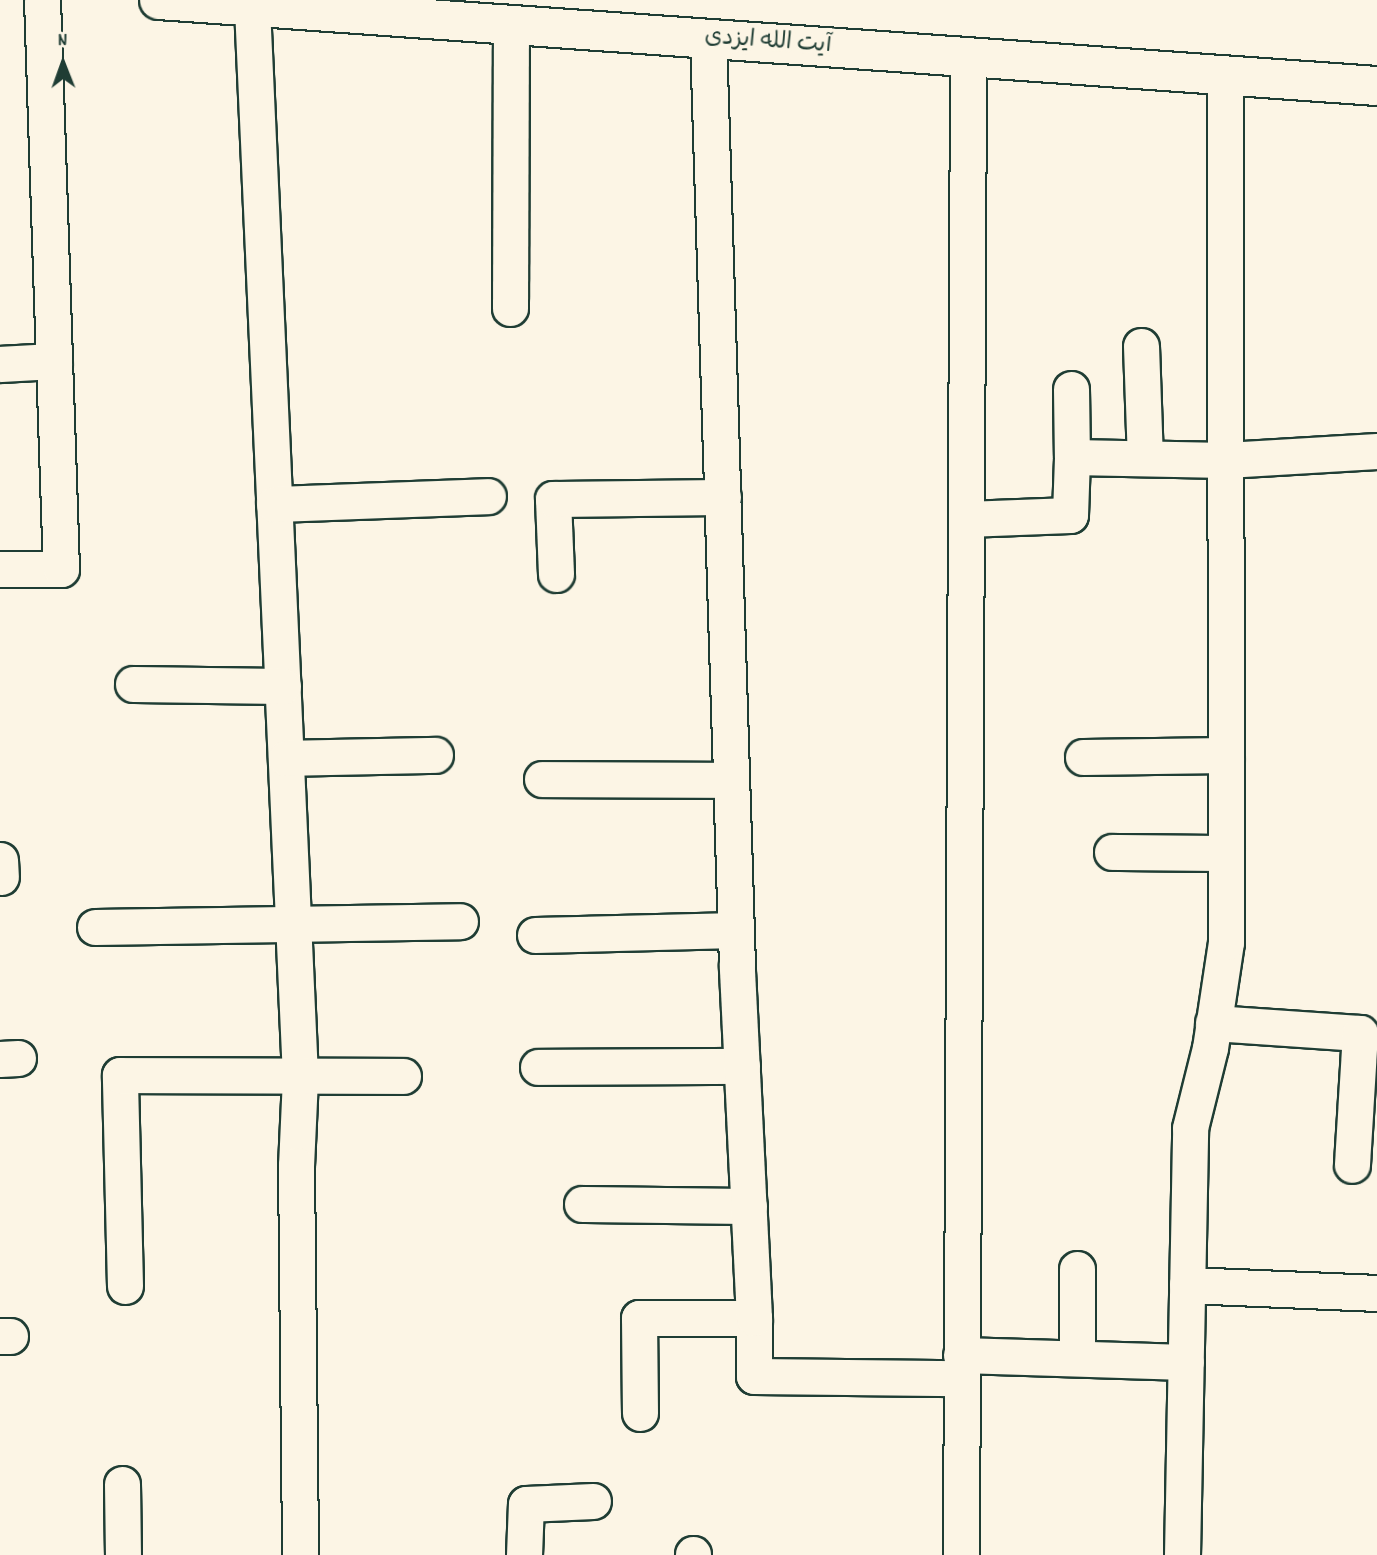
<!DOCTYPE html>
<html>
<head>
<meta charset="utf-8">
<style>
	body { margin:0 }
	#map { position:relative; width:1377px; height:1555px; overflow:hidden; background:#fcf5e5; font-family:Dekko,"Playpen Sans Arabic",sans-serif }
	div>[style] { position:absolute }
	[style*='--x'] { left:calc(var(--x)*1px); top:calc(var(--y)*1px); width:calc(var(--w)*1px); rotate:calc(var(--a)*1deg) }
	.roads { filter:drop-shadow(2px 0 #1f3d34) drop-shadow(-2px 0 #1f3d34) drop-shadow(0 2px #1f3d34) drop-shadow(0 -2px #1f3d34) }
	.minor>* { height:35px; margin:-17.5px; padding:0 17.5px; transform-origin:17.5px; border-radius:17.5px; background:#fcf5e5 }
	.highway>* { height:38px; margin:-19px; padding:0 19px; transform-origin:19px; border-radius:19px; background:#fcf5e5 }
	span { translate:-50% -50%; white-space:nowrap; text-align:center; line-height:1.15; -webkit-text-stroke:7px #fcf5e5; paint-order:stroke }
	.street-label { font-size:23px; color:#1f3d34 }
	.north { position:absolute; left:28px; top:28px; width:70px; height:70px; -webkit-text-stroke:5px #fcf5e5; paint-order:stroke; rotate:359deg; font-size:19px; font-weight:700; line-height:28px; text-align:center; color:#1f3d34 }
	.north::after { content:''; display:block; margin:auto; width:24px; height:32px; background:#1f3d34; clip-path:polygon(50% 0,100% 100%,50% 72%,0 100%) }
</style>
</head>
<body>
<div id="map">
	<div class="roads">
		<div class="minor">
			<div style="--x:252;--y:7;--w:1072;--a:87.43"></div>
			<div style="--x:300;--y:1078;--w:87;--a:92.6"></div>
			<div style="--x:296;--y:1165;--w:390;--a:89.4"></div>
			<div style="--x:510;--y:308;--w:283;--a:-89.8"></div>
			<div style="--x:1141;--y:346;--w:112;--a:88"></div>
			<div style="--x:0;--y:364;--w:54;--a:-3.2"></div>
			<div style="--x:1071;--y:389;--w:68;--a:89.2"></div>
			<div style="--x:274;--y:504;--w:214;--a:-2.1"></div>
			<div style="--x:966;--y:519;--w:104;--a:-2.2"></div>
			<div style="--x:1070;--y:515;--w:58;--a:-88"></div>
			<div style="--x:1072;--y:457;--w:154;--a:1.1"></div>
			<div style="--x:1226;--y:460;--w:151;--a:-3.4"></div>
			<div style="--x:0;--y:569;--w:61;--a:0"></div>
			<div style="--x:61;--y:569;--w:569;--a:-91.91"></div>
			<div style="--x:556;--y:574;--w:75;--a:-92.3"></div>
			<div style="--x:553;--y:499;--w:170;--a:-0.7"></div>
			<div style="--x:133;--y:684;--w:150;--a:0.8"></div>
			<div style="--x:1083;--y:757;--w:143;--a:-0.8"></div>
			<div style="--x:286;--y:758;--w:149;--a:-1.2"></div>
			<div style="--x:542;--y:779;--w:189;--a:0.3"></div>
			<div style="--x:1112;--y:852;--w:114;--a:0.5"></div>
			<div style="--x:0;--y:860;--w:17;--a:87"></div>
			<div style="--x:95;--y:927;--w:365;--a:-0.9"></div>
			<div style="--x:535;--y:935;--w:201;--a:-1.4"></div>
			<div style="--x:1213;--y:1023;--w:147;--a:3.9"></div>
			<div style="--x:1360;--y:1033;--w:132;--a:93.5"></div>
			<div style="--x:0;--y:1059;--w:18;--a:-3"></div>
			<div style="--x:538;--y:1067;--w:204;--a:-0.3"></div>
			<div style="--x:582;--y:1204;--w:167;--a:0.7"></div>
			<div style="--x:1187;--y:1285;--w:190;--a:2.4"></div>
			<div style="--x:125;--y:1286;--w:211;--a:-91.4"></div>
			<div style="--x:120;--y:1075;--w:283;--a:0.2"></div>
			<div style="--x:754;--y:1318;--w:58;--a:90"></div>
			<div style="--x:754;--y:1376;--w:207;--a:0.6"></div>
			<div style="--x:0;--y:1336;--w:10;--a:0"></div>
			<div style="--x:961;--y:1355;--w:225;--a:1.8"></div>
			<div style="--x:1077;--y:1358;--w:89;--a:-90"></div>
			<div style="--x:640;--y:1413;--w:95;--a:-90.6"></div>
			<div style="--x:639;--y:1318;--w:115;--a:0"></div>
			<div style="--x:754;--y:1318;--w:352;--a:-92.8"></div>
			<div style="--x:737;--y:966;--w:927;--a:-91.79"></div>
			<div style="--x:122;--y:1484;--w:71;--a:89.2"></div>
			<div style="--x:524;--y:1555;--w:51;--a:-87.8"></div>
			<div style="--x:526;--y:1504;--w:67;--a:-2.6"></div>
			<div style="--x:693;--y:1555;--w:1;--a:-90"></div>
			<div style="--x:961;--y:1555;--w:1498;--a:-89.73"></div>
			<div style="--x:1182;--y:1555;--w:427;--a:-88.9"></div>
			<div style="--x:1190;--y:1128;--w:82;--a:-76"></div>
			<div style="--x:1210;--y:1048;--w:107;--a:-81.4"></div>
			<div style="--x:1226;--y:942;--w:866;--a:-90.07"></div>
		</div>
		<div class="highway">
			<div style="--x:159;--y:0;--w:1221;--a:4.04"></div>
		</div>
	</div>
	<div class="street-label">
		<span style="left:768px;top:43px;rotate:4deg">آیت الله ایزدی</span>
	</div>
	<div class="north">N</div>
</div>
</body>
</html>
